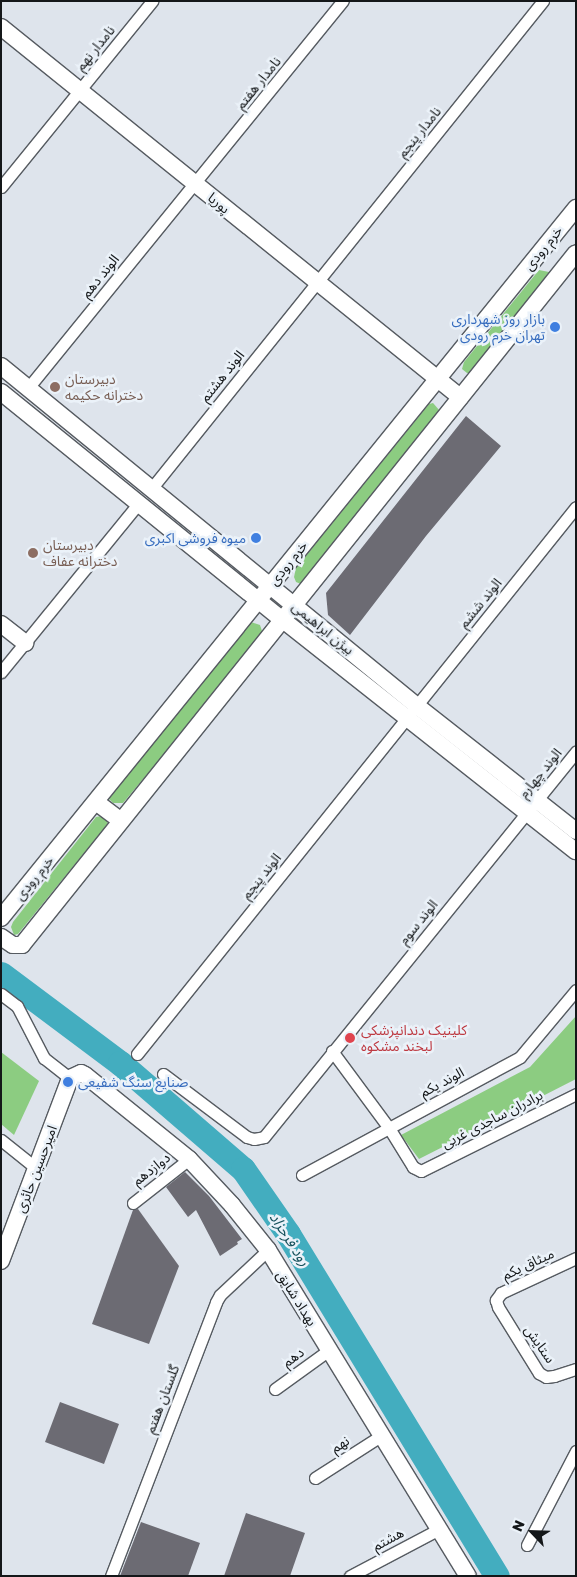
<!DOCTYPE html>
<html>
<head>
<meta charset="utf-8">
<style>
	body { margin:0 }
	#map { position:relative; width:577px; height:1577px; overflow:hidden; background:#dee4ec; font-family:"Golos Text","Noto Sans Arabic",sans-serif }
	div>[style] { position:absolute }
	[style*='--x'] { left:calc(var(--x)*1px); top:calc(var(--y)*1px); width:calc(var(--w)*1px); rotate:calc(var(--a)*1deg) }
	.green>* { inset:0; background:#8ccc81 }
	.river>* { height:25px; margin:-12.5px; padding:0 12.5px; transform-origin:12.5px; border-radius:12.5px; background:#43adbf }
	.building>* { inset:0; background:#6c6b73 }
	.roads { filter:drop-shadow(1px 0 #565b61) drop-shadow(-1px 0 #565b61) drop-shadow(0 1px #565b61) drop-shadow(0 -1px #565b61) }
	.street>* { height:11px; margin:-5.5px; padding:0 5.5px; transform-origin:5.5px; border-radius:5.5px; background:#fff }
	.secondary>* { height:16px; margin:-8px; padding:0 8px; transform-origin:8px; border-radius:8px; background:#fff }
	.dots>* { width:14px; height:14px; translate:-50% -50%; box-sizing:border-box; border:2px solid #ebf2f9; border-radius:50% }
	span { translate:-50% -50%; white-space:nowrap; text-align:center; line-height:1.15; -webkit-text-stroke:5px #ebf2f9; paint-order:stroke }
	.street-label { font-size:14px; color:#141719 }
	.shop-label { font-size:14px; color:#366cbe }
	.right { translate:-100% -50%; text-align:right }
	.left { translate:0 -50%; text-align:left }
	.education-label { font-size:14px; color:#785e54 }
	.health-label { font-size:14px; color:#be3a42 }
	.water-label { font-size:15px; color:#16525c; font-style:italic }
	.frame { position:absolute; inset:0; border:2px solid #141719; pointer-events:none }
	.north { position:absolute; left:507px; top:1507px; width:50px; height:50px; -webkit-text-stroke:4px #ebf2f9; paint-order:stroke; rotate:294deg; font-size:14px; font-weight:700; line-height:20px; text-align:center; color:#141719 }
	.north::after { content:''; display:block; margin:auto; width:18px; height:22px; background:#141719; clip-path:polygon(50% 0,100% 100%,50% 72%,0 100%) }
</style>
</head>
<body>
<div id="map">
	<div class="green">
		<div style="clip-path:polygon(539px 270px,549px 272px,551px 276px,472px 373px,467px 373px,462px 369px,464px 362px)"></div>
		<div style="clip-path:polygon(433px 403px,440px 411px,301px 584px,296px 582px,294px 577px,296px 568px,429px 404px)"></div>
		<div style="clip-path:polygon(248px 621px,260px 625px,262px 631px,260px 640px,123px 803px,113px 803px,109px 799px,109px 793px)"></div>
		<div style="clip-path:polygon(101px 816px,108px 821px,107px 825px,18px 934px,14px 935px,11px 927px,13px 922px,96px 817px)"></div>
		<div style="clip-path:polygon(576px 1016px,576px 1079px,419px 1159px,401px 1135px,530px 1067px)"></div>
		<div style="clip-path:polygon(1px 1052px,39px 1081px,14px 1135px,1px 1124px)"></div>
	</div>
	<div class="river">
		<div style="--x:1;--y:974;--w:149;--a:36.8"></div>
		<div style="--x:120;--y:1063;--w:162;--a:40.8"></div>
		<div style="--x:243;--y:1169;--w:79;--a:55.3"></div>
		<div style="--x:288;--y:1234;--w:401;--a:58.6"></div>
	</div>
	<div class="building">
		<div style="clip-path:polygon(466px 416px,501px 446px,426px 536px,350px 635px,328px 615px,326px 593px)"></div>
		<div style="clip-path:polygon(185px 1172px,209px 1196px,242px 1239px,237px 1242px,238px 1244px,220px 1256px,196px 1210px,188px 1217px,166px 1187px)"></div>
		<div style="clip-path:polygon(138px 1209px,179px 1266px,149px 1344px,92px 1324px,133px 1210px)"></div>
		<div style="clip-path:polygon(60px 1402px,119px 1424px,104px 1464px,45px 1442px)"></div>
		<div style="clip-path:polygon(246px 1513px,305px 1533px,290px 1576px,224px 1576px)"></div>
		<div style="clip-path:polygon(141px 1522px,200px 1543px,188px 1576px,120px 1576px)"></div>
	</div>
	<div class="roads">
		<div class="street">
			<div style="--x:1;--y:187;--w:240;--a:-50.9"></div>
			<div style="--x:28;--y:388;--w:499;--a:-50.9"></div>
			<div style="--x:151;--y:489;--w:626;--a:-51.23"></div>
			<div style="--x:1;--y:672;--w:217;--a:-50.8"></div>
			<div style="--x:1;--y:994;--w:20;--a:37"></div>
			<div style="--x:17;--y:1006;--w:59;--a:62.6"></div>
			<div style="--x:44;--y:1058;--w:33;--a:38"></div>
			<div style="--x:332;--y:1051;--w:96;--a:53.5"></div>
			<div style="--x:389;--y:1128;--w:46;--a:58.4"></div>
			<div style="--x:413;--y:1167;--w:9;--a:27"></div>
			<div style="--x:421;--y:1171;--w:173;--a:-26.4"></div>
			<div style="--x:137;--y:1054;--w:701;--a:-51.25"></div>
			<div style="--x:163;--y:1074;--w:105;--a:36.9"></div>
			<div style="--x:247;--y:1137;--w:7;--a:16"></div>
			<div style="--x:254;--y:1139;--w:10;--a:-11"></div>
			<div style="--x:264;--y:1137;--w:496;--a:-51"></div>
			<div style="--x:1;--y:1140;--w:45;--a:38.7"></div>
			<div style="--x:302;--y:1175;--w:248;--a:-28.4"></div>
			<div style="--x:520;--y:1057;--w:87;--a:-50.1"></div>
			<div style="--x:133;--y:1203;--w:71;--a:-38.2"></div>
			<div style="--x:576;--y:1258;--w:83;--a:155"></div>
			<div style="--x:501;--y:1293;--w:9;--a:126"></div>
			<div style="--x:496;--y:1300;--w:7;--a:74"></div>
			<div style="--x:498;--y:1307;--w:78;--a:58.2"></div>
			<div style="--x:539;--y:1373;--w:8;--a:30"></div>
			<div style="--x:546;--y:1377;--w:8;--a:-7"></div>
			<div style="--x:554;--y:1376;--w:23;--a:-18"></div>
			<div style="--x:275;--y:1389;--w:67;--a:-35.8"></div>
			<div style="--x:315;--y:1478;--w:80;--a:-32.7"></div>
			<div style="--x:527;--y:1545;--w:106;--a:-62.5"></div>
			<div style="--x:111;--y:1576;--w:293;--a:-69"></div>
			<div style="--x:216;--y:1302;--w:8;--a:-60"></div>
			<div style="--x:220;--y:1295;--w:66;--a:-43.2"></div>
			<div style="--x:350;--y:1576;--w:101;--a:-27.8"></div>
		</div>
		<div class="secondary">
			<div style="--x:1;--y:27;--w:590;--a:38.87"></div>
			<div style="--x:1;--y:366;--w:537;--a:39.26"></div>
			<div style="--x:417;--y:706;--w:202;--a:38.2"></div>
			<div style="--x:1;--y:392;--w:363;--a:39"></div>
			<div style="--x:283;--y:620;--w:373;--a:38.3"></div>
			<div style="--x:1;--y:624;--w:31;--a:38"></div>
			<div style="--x:96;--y:802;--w:31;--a:37"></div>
			<div style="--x:1;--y:918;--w:914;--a:-51"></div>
			<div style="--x:1;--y:937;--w:14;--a:34"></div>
			<div style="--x:13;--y:945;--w:9;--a:0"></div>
			<div style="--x:22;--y:945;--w:886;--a:-51.32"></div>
			<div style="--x:1;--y:1261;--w:196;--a:-69.3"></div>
			<div style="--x:70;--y:1078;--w:12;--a:-24"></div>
			<div style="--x:81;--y:1073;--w:4;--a:27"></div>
			<div style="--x:85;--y:1075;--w:134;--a:38.9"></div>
			<div style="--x:189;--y:1159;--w:63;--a:46.9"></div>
			<div style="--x:232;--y:1205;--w:58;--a:51.3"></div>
			<div style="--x:268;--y:1250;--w:382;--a:58.5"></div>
		</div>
	</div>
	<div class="dots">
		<div style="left:555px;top:327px;background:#3f7fe0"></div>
		<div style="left:55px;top:387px;background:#8d6e63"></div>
		<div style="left:256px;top:538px;background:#3f7fe0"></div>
		<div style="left:33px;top:553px;background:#8d6e63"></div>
		<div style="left:350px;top:1038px;background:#e0444e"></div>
		<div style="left:68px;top:1082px;background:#3f7fe0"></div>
	</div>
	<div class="street-label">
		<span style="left:95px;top:48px;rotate:-51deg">نامدار نهم</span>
		<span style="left:258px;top:83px;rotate:-51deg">نامدار هفتم</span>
		<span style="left:419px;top:132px;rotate:-51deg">نامدار پنجم</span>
		<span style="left:219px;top:203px;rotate:39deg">پوریا</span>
		<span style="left:543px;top:248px;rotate:-51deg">خرم رودی</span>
		<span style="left:100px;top:276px;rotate:-51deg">الوند دهم</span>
		<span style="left:222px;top:376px;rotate:-51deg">الوند هشتم</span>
		<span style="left:288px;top:563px;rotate:-51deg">خرم رودی</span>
		<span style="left:480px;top:603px;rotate:-51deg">الوند ششم</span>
		<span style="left:323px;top:628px;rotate:39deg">بیژن ابراهیمی</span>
		<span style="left:540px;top:773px;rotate:-51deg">الوند چهارم</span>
		<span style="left:261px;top:876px;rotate:-51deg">الوند پنجم</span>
		<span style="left:34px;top:878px;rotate:-51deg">خرم رودی</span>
		<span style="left:418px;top:922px;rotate:-51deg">الوند سوم</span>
		<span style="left:442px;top:1082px;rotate:-28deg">الوند یکم</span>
		<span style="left:492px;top:1119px;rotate:-27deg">برادران ساجدی غربی</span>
		<span style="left:36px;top:1169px;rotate:-69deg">امیرحسین حائری</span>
		<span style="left:151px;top:1169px;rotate:-38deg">دوازدهم</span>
		<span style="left:528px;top:1264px;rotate:-25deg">میثاق یکم</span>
		<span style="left:297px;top:1298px;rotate:58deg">بهداد شایق</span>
		<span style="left:540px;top:1344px;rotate:55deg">ستایش</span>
		<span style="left:293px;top:1357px;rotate:-36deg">دهم</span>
		<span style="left:162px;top:1399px;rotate:-69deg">گلستان هفتم</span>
		<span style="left:340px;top:1444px;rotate:-32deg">نهم</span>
		<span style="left:388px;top:1539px;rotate:-28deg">هشتم</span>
	</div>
	<div class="shop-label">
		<span class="right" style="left:545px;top:327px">بازار روز شهرداری<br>تهران خرم رودی</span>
		<span class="right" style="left:246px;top:538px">میوه فروشی اکبری</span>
		<span class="left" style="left:78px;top:1082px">صنایع سنگ شفیعی</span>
	</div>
	<div class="education-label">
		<span class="left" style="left:65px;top:387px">دبیرستان<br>دخترانه حکیمه</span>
		<span class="left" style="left:43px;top:553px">دبیرستان<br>دخترانه عفاف</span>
	</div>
	<div class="health-label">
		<span class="left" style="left:361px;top:1038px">کلینیک دندانپزشکی<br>لبخند مشکوه</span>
	</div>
	<div class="water-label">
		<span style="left:290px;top:1239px;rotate:57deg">رود فرحزاد</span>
	</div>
	<div class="frame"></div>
	<div class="north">N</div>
</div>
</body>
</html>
